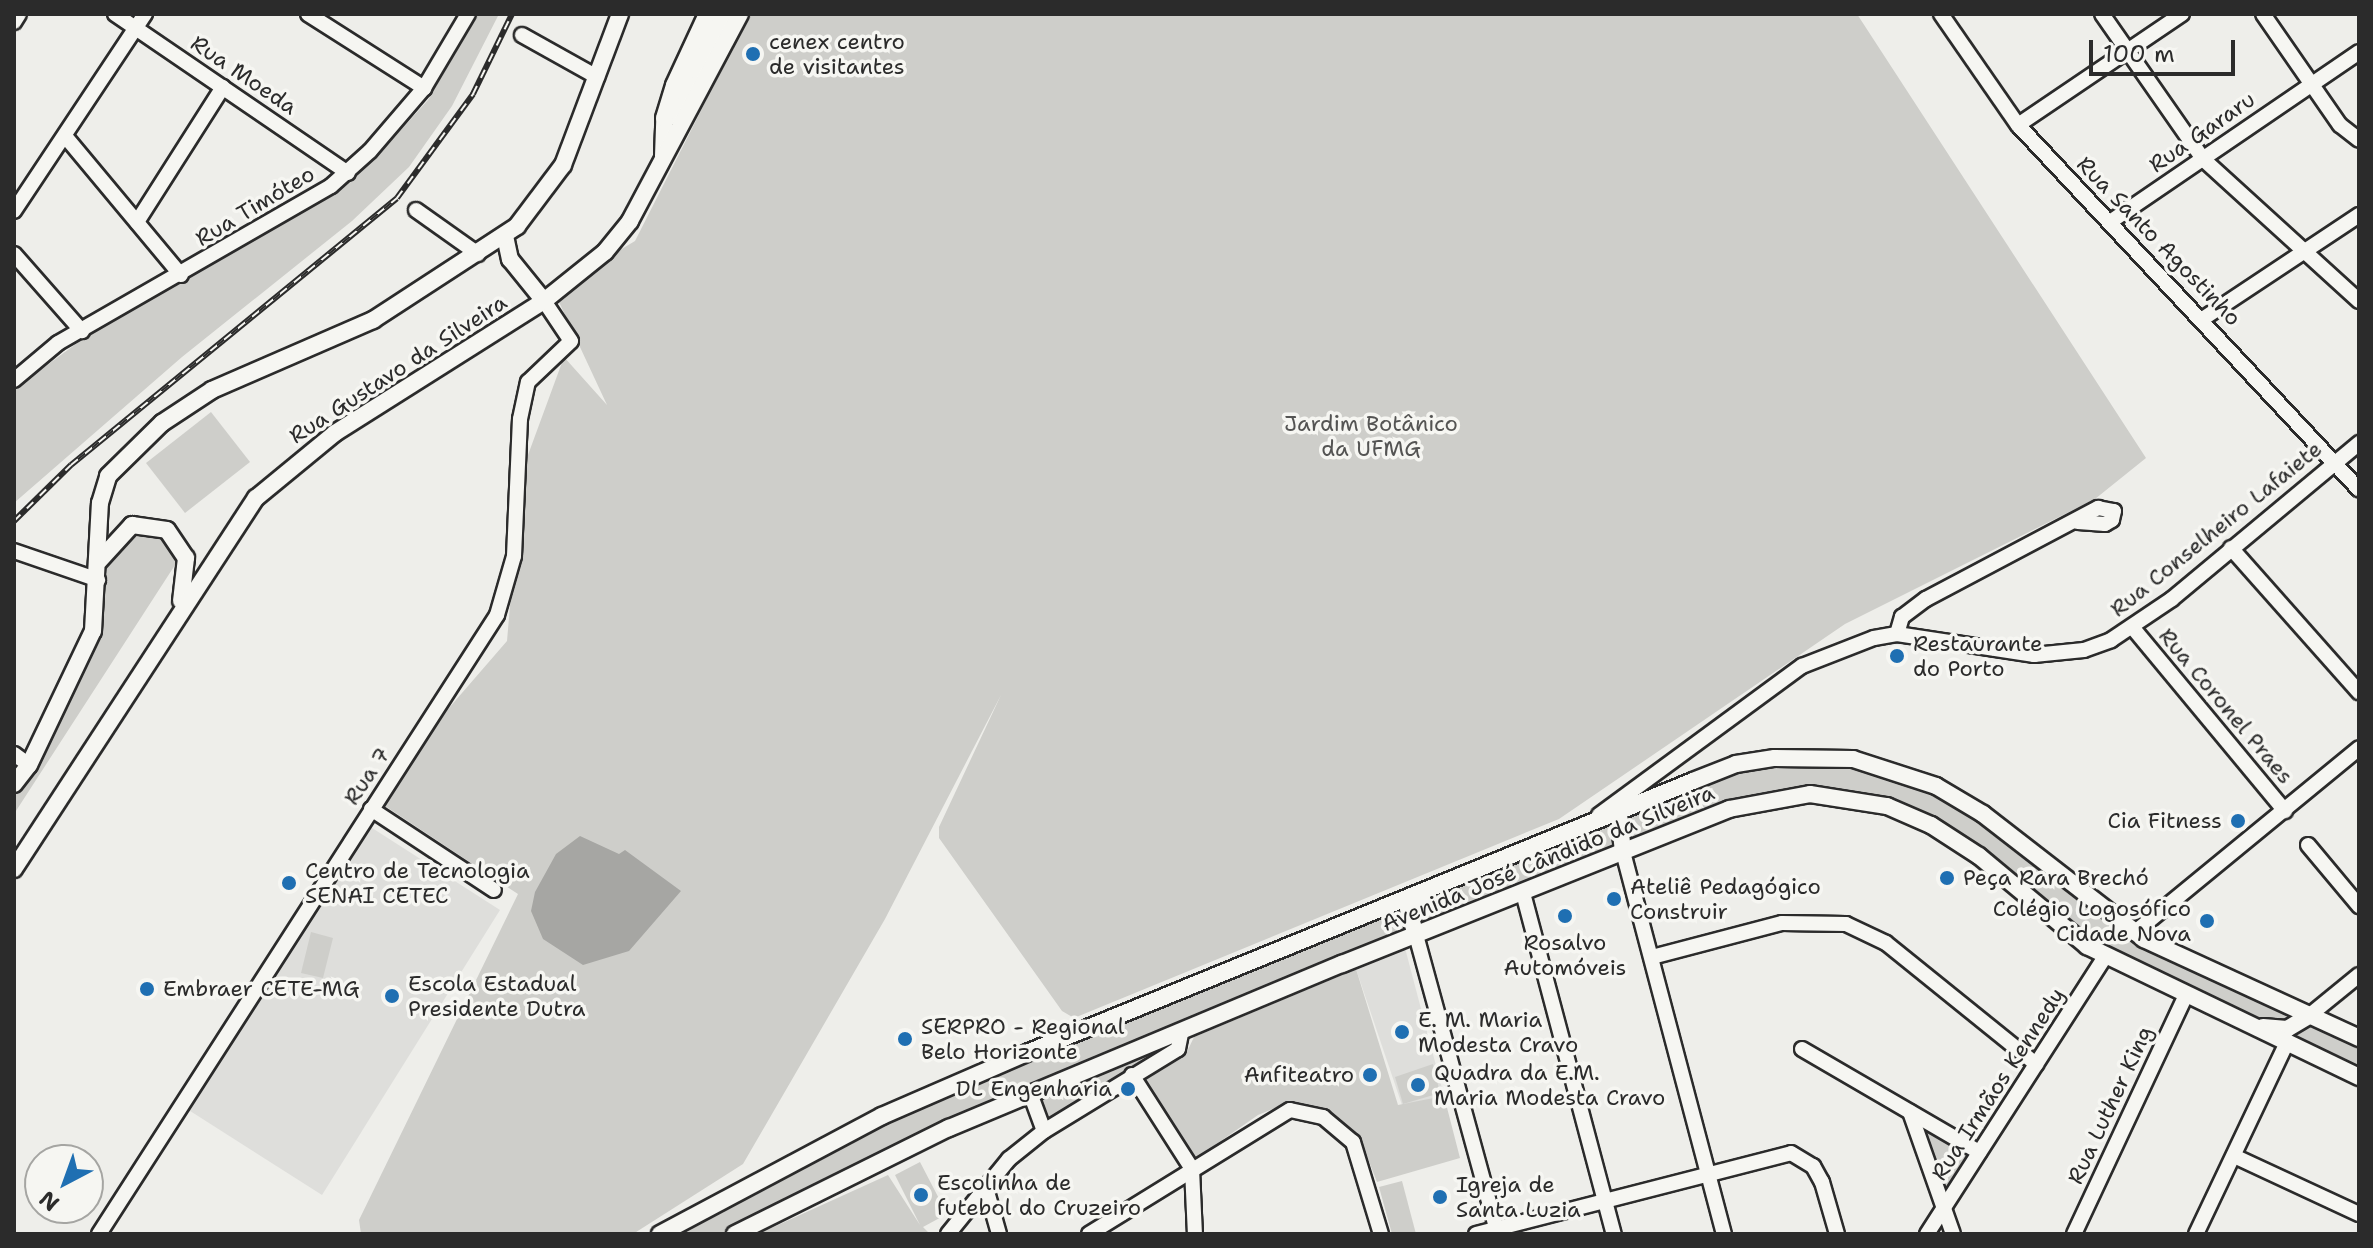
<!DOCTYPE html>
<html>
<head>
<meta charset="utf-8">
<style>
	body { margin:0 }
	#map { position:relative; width:2373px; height:1248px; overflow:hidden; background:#eeeeea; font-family:"Shantell Sans",sans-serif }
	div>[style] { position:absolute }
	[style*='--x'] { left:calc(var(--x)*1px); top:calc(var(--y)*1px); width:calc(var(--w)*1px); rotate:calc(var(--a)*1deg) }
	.built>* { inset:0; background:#dededb }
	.green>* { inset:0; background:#cececa }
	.water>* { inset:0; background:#a6a6a3 }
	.roads { filter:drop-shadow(2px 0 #2b2b2b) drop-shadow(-2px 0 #2b2b2b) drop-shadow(0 2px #2b2b2b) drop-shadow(0 -2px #2b2b2b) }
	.minor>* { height:14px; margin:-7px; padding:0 7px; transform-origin:7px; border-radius:7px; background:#f6f6f2 }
	.major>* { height:16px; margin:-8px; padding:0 8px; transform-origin:8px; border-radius:8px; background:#f6f6f2 }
	.rail>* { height:6px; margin-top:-3px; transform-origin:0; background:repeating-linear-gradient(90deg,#f6f6f2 0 9px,#2b2b2b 0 18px); box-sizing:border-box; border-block:2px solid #2b2b2b }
	.dots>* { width:22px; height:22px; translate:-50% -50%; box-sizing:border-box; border:4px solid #f6f6f2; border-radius:50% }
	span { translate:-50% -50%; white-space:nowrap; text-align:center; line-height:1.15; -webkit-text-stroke:7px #f6f6f2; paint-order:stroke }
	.poi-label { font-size:22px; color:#2b2b2b }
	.left { translate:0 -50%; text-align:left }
	.right { translate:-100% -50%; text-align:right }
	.street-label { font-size:22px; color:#2b2b2b }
	.park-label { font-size:22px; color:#545453 }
	.frame { position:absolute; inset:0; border:16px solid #2b2b2b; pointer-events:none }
	.north { position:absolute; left:24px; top:1144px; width:80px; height:80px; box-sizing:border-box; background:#f6f6f2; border:2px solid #a5a5a2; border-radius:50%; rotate:221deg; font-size:22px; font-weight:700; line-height:32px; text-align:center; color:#2b2b2b }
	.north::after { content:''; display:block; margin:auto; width:28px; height:36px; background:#1f6fb2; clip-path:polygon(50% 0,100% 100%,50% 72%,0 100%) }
	.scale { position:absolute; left:2089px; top:40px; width:146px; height:36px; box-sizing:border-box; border:4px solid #2b2b2b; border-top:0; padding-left:10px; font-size:24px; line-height:28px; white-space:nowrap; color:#2b2b2b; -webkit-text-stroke:6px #f6f6f2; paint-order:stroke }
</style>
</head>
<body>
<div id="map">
	<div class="built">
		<div style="clip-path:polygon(369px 826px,500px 910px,322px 1195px,187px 1109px)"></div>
		<div style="clip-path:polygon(1405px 948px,1444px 1096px,1403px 1108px,1356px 969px)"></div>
	</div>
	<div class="green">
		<div style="clip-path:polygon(476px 14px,499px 14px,452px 106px,409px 167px,352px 221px,182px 357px,14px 503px,14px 391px,20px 385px,84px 338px,301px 213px,371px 163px,428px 100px)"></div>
		<div style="clip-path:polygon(750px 14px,1857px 14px,2146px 458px,2095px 499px,1845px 624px,1559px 819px,1074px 1018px,1062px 1011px,939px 838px,939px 827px,1001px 695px,885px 919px,743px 1164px,633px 1234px,361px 1234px,359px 1220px,518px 894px,382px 804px,423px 738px,507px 641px,521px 474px,564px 357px,607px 405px,559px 302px,595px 265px,635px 241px)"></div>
		<div style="clip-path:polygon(211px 412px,250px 462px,185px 513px,146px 463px)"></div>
		<div style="clip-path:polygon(130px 533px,158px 533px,176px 552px,175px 565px,14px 814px,14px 796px,68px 707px,101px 636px,108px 556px)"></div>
		<div style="clip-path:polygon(1797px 763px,1860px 767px,1930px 790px,1982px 819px,2116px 928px,2285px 1012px,2286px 1018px,2271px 1023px,2095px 947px,1954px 833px,1808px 789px,1738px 799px,1636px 840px,1628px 838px,1625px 815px,1737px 770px)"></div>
		<div style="clip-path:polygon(1609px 823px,1619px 850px,1419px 927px,1418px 906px)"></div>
		<div style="clip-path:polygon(1396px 908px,1405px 936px,728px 1234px,668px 1234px,948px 1093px)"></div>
		<div style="clip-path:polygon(311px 932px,333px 938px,323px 978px,301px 973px)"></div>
		<div style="clip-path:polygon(1356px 969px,1398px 1105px,1444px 1096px,1460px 1158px,1377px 1182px,1361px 1141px,1346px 1124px,1319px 1107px,1289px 1102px,1258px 1115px,1195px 1159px,1144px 1081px,1185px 1056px,1194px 1037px)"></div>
		<div style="clip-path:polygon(2309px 1022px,2359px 1045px,2359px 1072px,2284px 1036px,2300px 1033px)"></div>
		<div style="clip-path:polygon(1177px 1042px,1051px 1121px,1047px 1120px,1037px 1095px)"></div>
		<div style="clip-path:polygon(1433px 1064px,1440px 1093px,1403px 1104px,1395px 1077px)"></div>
		<div style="clip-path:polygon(1921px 1125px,1968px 1154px,1946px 1192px)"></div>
		<div style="clip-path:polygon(920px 1162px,947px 1214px,923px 1227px,930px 1234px,758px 1234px,888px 1175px,920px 1225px,895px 1175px)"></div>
		<div style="clip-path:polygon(1402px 1181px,1416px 1234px,1392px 1234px,1379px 1187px)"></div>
	</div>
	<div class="water">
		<div style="clip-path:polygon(580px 836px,619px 854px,625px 850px,681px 891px,629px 951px,583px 965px,543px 939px,531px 911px,535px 892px,556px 854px)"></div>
	</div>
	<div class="roads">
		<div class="minor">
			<div style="--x:115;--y:14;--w:282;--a:34.3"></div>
			<div style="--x:308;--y:14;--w:138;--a:32.5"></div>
			<div style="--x:1941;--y:14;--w:135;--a:55.3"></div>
			<div style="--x:2018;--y:125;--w:499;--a:46.9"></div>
			<div style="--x:2102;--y:14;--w:177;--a:55.1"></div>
			<div style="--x:2203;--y:159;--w:211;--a:42.3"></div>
			<div style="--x:2263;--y:14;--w:135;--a:55.3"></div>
			<div style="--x:2340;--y:125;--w:24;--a:38"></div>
			<div style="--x:14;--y:22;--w:9;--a:-58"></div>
			<div style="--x:522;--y:35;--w:86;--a:29.2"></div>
			<div style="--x:2018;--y:125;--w:198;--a:-34.1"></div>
			<div style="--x:65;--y:136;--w:181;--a:50.2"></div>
			<div style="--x:416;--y:210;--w:76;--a:35.4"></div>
			<div style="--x:14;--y:211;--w:237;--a:-56.4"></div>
			<div style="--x:137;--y:222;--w:160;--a:-57.5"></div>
			<div style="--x:2110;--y:222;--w:301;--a:-34.3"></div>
			<div style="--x:14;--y:254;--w:103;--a:48.6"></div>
			<div style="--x:2204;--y:318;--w:186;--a:-33.6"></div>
			<div style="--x:14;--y:380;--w:57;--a:-40.1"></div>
			<div style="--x:58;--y:343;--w:315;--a:-29.9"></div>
			<div style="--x:331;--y:186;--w:52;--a:-41.9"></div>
			<div style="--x:370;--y:151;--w:83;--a:-49.4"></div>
			<div style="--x:424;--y:88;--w:86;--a:-59.3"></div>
			<div style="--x:2231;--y:548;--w:193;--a:48.4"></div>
			<div style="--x:14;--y:551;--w:89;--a:19"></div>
			<div style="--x:2133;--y:628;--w:238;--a:50.3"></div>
			<div style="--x:1897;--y:634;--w:18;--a:-74"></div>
			<div style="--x:1902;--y:617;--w:30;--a:-37"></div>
			<div style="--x:1926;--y:599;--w:195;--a:-27.9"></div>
			<div style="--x:2098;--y:508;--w:16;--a:11"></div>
			<div style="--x:2114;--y:511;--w:9;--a:103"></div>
			<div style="--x:2112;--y:520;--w:8;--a:150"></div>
			<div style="--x:2105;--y:524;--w:27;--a:-176"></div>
			<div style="--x:14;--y:754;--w:19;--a:36"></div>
			<div style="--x:371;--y:809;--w:147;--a:33.4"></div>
			<div style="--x:1599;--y:815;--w:252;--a:-36.3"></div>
			<div style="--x:1802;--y:666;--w:77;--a:-21.3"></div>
			<div style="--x:1874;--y:638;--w:23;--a:-10"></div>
			<div style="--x:1897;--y:634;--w:139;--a:8.7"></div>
			<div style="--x:2034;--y:655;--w:50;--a:-5.7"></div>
			<div style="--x:2084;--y:650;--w:29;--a:-20"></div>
			<div style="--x:2111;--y:640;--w:73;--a:-33.9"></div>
			<div style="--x:2172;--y:599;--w:244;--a:-39.8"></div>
			<div style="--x:2308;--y:845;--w:80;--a:50.1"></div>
			<div style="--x:1623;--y:852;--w:395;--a:75.2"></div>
			<div style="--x:1523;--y:893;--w:353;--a:75.1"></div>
			<div style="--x:2134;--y:933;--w:291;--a:-39.4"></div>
			<div style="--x:1416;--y:935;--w:310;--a:74.7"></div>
			<div style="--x:1652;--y:957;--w:134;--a:-14.7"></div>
			<div style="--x:1782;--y:923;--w:64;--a:0.9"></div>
			<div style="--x:1846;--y:924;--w:44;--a:25.4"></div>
			<div style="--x:1886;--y:943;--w:193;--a:38.9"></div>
			<div style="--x:2310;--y:1015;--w:63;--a:-39.2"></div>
			<div style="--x:1802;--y:1049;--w:205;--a:30.2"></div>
			<div style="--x:1132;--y:1075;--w:112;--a:57.4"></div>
			<div style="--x:1192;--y:1169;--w:65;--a:87.4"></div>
			<div style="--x:1030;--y:1093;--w:40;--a:69.8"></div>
			<div style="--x:1910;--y:1112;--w:129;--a:70.6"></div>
			<div style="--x:2234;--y:1156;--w:138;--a:24.9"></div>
			<div style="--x:986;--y:1188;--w:48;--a:74.2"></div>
			<div style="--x:99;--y:1234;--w:736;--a:-57.26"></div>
			<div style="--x:497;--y:615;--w:61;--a:-73.9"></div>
			<div style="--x:514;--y:556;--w:137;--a:-87.5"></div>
			<div style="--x:520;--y:419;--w:38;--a:-78"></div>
			<div style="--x:528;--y:382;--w:59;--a:-43.6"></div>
			<div style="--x:571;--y:341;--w:48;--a:-124"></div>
			<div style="--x:948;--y:1234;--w:97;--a:-50.9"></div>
			<div style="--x:1009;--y:1159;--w:45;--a:-38.7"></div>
			<div style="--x:1044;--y:1131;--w:157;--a:-31.5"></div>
			<div style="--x:1178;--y:1049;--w:16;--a:-79"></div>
			<div style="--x:1089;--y:1234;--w:236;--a:-31.7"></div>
			<div style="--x:1290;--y:1110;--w:34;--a:12"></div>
			<div style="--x:1323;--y:1117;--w:39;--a:40"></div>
			<div style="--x:1353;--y:1142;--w:96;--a:73.1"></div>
			<div style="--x:1476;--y:1234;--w:325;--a:-14.4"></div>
			<div style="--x:1791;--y:1153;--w:26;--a:31"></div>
			<div style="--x:1813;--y:1166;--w:18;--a:61"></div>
			<div style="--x:1822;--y:1182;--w:54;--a:73.9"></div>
			<div style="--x:1927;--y:1234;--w:329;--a:-57.3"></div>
			<div style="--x:2074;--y:1234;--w:264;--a:-64.9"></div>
			<div style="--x:2196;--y:1234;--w:212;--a:-64.6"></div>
		</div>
		<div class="major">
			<div style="--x:677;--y:118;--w:51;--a:-70.5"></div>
			<div style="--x:694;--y:70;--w:63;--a:-62.6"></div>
			<div style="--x:663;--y:156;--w:38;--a:-88"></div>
			<div style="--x:664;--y:118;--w:34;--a:-73"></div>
			<div style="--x:674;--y:85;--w:78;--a:-65.1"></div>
			<div style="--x:505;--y:236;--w:24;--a:78"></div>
			<div style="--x:510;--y:259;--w:54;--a:51"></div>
			<div style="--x:99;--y:561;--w:49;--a:-47.5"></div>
			<div style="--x:132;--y:525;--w:35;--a:8"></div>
			<div style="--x:167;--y:530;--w:34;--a:56"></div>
			<div style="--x:186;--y:558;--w:43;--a:96.6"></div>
			<div style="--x:14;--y:784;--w:24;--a:-52"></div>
			<div style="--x:29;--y:765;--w:148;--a:-64.5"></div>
			<div style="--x:93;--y:631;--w:128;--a:-86.9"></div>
			<div style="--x:100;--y:503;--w:28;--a:-73"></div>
			<div style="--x:108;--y:476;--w:76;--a:-44.5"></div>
			<div style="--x:162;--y:423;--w:60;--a:-33.4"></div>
			<div style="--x:212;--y:390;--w:176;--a:-23.5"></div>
			<div style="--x:373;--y:320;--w:172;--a:-33.1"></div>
			<div style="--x:517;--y:226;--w:76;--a:-53"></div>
			<div style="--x:563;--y:165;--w:161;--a:-69.3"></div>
			<div style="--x:1619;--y:814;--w:38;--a:84"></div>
			<div style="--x:14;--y:869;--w:443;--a:-56.9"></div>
			<div style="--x:256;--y:498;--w:102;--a:-39.4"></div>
			<div style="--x:335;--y:433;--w:247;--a:-32.3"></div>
			<div style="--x:544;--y:301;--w:78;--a:-38.8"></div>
			<div style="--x:605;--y:252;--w:40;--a:-51"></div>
			<div style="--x:630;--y:221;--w:234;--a:-62"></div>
			<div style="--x:1416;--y:935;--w:27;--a:-107"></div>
			<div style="--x:1408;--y:909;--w:20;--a:-33"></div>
			<div style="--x:2263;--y:1027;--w:24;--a:5"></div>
			<div style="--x:2287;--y:1029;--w:27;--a:-31"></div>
			<div style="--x:660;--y:1234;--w:251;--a:-28"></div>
			<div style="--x:882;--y:1116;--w:160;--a:-23.5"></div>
			<div style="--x:1029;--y:1052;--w:717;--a:-22.2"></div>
			<div style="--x:1693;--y:781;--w:46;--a:-21.6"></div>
			<div style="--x:1736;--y:764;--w:39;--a:-9"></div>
			<div style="--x:1775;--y:758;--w:78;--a:0.7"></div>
			<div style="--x:1853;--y:759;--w:87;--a:18"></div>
			<div style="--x:1936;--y:786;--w:55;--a:30.8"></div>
			<div style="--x:1983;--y:814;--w:204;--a:37.8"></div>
			<div style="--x:2144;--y:939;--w:237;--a:24.7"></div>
			<div style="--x:735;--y:1234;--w:239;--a:-26.4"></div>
			<div style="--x:949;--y:1128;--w:426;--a:-22.7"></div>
			<div style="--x:1342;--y:964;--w:417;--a:-21.8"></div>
			<div style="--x:1729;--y:809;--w:82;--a:-10.5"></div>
			<div style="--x:1810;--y:794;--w:78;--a:8.9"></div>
			<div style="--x:1887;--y:806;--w:48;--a:23.4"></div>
			<div style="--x:1931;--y:825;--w:57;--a:32.9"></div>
			<div style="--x:1979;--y:856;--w:141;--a:39.8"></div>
			<div style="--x:2087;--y:946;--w:302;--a:25.7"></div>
		</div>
	</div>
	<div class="rail">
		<div style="--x:14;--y:521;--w:80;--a:-44.5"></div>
		<div style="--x:71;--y:465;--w:421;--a:-39.3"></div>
		<div style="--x:397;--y:198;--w:129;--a:-53.8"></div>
		<div style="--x:473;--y:94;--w:89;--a:-64"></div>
	</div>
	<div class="dots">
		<div style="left:753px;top:54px;background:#1f6fb2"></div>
		<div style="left:1897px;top:656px;background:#1f6fb2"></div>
		<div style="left:2238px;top:821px;background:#1f6fb2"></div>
		<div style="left:1947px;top:878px;background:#1f6fb2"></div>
		<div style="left:289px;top:883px;background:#1f6fb2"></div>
		<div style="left:1614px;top:899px;background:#1f6fb2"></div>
		<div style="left:1565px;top:916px;background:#1f6fb2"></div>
		<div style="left:2207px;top:921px;background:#1f6fb2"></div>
		<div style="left:147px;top:989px;background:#1f6fb2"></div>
		<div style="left:392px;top:996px;background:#1f6fb2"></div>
		<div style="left:1402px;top:1032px;background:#1f6fb2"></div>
		<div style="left:905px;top:1039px;background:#1f6fb2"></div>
		<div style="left:1370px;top:1075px;background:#1f6fb2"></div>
		<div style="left:1418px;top:1085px;background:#1f6fb2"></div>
		<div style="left:1128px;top:1089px;background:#1f6fb2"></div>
		<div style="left:921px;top:1195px;background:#1f6fb2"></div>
		<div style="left:1440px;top:1197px;background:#1f6fb2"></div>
	</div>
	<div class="poi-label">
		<span class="left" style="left:769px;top:54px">cenex centro<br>de visitantes</span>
		<span class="left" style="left:1913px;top:656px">Restaurante<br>do Porto</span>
		<span class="right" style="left:2222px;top:821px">Cia Fitness</span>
		<span class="left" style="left:305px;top:883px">Centro de Tecnologia<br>SENAI CETEC</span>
		<span class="left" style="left:1963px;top:878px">Peça Rara Brechó</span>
		<span class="left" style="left:1630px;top:899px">Ateliê Pedagógico<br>Construir</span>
		<span class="right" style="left:2191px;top:921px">Colégio Logosófico<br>Cidade Nova</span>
		<span style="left:1565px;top:955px">Rosalvo<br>Automóveis</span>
		<span class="left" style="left:408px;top:996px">Escola Estadual<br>Presidente Dutra</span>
		<span class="left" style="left:163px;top:989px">Embraer CETE-MG</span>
		<span class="left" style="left:1418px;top:1032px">E. M. Maria<br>Modesta Cravo</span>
		<span class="left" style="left:921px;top:1039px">SERPRO - Regional<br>Belo Horizonte</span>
		<span class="left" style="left:1434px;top:1085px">Quadra da E.M.<br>Maria Modesta Cravo</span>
		<span class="right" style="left:1354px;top:1075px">Anfiteatro</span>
		<span class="right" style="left:1112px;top:1089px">DL Engenharia</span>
		<span class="left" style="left:937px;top:1195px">Escolinha de<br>futebol do Cruzeiro</span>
		<span class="left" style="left:1456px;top:1197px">Igreja de<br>Santa Luzia</span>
	</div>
	<div class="street-label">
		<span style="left:244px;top:75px;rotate:34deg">Rua Moeda</span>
		<span style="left:2202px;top:132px;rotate:-35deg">Rua Gararu</span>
		<span style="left:255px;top:206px;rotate:-31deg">Rua Timóteo</span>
		<span style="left:2159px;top:241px;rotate:46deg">Rua Santo Agostinho</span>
		<span style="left:398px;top:369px;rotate:-33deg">Rua Gustavo da Silveira</span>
		<span style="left:2216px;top:529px;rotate:-39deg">Rua Conselheiro Lafaiete</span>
		<span style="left:2226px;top:706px;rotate:50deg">Rua Coronel Praes</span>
		<span style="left:367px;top:776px;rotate:-56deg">Rua 7</span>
		<span style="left:1548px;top:858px;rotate:-22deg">Avenida José Cândido da Silveira</span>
		<span style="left:1998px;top:1084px;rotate:-57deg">Rua Irmãos Kennedy</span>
		<span style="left:2110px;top:1105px;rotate:-65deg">Rua Luther King</span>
	</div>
	<div class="park-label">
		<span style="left:1371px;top:436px">Jardim Botânico<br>da UFMG</span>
	</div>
	<div class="frame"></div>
	<div class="north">N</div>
	<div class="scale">100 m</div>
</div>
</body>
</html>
